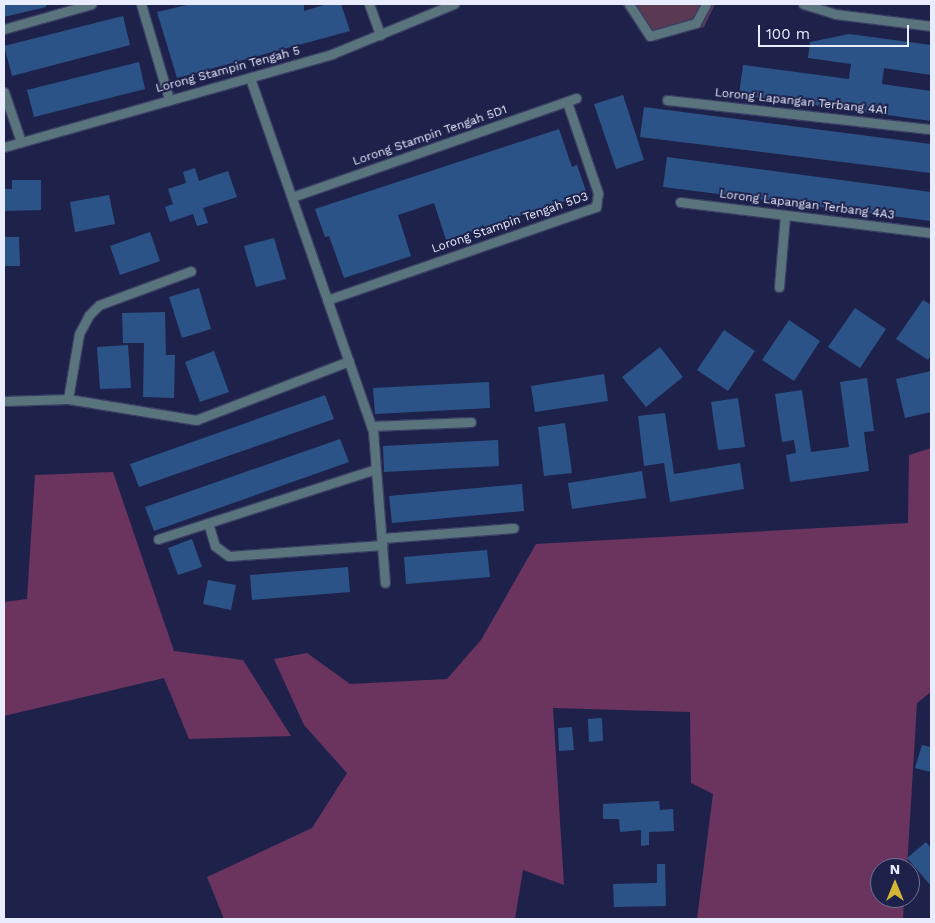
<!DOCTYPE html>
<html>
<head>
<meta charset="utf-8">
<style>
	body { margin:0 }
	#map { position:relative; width:935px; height:923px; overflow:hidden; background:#1e224b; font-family:"Work Sans",sans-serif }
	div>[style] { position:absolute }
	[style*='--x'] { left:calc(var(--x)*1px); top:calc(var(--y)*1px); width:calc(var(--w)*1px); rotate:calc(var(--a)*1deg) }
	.green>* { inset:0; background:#5a3952 }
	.forest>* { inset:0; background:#6b345f }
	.building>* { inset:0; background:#2b5387 }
	.roads { filter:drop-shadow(1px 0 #3a3e64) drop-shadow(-1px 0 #3a3e64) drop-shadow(0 1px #3a3e64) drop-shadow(0 -1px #3a3e64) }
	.minor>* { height:9px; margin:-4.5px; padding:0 4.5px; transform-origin:4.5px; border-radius:4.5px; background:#59747c }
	span { translate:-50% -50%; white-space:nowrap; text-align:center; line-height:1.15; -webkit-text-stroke:4px #1e224b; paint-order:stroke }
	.street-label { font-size:12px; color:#e8ecfd }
	.frame { position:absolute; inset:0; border:5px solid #e8ecfd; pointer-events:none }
	.north { position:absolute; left:870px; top:858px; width:50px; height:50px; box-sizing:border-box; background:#1e224b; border:1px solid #6f7392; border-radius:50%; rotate:0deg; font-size:14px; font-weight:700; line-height:20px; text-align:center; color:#e8ecfd }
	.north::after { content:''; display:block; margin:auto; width:18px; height:22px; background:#d3b635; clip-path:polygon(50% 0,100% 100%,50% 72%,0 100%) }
	.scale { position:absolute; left:758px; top:25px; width:151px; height:22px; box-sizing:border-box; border:2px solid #e8ecfd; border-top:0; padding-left:6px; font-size:15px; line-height:18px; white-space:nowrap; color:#e8ecfd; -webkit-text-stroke:4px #1e224b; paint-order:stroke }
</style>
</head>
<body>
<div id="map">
	<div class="green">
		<div style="clip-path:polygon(622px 4px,715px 4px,704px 27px,647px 42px)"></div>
	</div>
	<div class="forest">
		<div style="clip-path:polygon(931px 448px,931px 692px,917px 703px,907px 868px,880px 868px,880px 898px,904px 898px,903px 919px,697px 919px,713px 794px,691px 783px,690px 712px,553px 708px,564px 885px,523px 870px,515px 919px,224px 919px,207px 877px,312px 828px,347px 773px,304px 725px,274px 659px,307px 653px,350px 684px,447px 679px,481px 640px,536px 544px,908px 523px,909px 455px)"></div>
		<div style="clip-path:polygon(113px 472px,174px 651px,243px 660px,291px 736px,189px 739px,164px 678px,4px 716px,4px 602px,27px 599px,35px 475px)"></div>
	</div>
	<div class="building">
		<div style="clip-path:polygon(4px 4px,46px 4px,46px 7px,4px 17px)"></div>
		<div style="clip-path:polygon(191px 4px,304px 4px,304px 11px,327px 4px,341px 4px,350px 31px,177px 78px,157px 12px)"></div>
		<div style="clip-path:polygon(123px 16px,130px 45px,12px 76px,4px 46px)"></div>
		<div style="clip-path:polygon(849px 34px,931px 45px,931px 75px,884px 68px,882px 84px,931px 91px,931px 121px,739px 95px,743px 65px,849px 79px,851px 64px,808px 58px,810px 42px)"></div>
		<div style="clip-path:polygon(139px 62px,145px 89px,34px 117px,27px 90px)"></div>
		<div style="clip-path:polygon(623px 95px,644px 160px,616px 169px,594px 104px)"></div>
		<div style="clip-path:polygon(644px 107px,931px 144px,931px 173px,640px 137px)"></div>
		<div style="clip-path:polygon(559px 129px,572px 167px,577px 165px,587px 194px,446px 240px,434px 203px,398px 215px,411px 256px,344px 278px,329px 236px,325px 237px,315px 209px)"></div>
		<div style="clip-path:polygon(667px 157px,931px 192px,931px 221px,663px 187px)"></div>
		<div style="clip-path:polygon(195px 168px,199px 181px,228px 171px,237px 197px,203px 208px,208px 223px,197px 226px,193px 214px,170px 222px,165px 207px,173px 204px,168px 189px,186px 183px,183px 172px)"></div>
		<div style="clip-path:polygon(12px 180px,41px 180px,41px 210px,4px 211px,4px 189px,12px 189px)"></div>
		<div style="clip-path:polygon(109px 195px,115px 224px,75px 232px,70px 202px)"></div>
		<div style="clip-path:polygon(150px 232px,160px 261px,120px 275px,110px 246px)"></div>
		<div style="clip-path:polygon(4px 237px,19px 237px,20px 266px,4px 266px)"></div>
		<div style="clip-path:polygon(274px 238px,286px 279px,256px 287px,244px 246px)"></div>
		<div style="clip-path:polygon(199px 288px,211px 329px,182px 338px,169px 297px)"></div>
		<div style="clip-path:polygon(923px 300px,931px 305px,931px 355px,928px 360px,896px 339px)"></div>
		<div style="clip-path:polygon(855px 308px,886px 329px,860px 368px,828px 347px)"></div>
		<div style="clip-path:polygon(165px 312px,166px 355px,175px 355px,174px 398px,143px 397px,144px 343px,123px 343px,122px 313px)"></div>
		<div style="clip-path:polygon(789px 320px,820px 341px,794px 381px,762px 360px)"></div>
		<div style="clip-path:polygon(724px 330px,755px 351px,728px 391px,697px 370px)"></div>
		<div style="clip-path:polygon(128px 345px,131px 388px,100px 389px,97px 347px)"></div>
		<div style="clip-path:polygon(660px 347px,683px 377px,646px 407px,622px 377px)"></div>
		<div style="clip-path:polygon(214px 351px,229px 392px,200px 402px,185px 362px)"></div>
		<div style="clip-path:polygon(931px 371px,931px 412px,905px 418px,896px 379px)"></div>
		<div style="clip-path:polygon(604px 374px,608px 401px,535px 412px,531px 386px)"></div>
		<div style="clip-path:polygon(867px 378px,874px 431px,864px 432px,869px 471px,790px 482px,786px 455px,796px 453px,794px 440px,782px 442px,775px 394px,802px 390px,811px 452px,849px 447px,840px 382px)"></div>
		<div style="clip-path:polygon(489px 382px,490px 408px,375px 414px,373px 388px)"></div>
		<div style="clip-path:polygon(325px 395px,334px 419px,139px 487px,130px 464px)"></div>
		<div style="clip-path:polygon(738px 398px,745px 447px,718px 450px,711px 402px)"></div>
		<div style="clip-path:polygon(665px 413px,674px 474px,740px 463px,744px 489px,670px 502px,664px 463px,644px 466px,638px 416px)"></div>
		<div style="clip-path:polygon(565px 423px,572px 473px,544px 476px,538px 427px)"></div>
		<div style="clip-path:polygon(340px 439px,349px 462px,154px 531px,145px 507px)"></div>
		<div style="clip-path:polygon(498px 440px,499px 466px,384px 472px,383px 446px)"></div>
		<div style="clip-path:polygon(642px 471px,646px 498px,572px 509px,568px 483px)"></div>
		<div style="clip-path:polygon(522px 484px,524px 511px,392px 523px,389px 496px)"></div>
		<div style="clip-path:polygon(192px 539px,202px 567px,178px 575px,168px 548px)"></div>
		<div style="clip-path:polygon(487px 550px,490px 577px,406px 584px,404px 557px)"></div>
		<div style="clip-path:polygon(348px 567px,350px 592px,252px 600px,250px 575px)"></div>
		<div style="clip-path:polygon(208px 580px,236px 585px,231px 610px,203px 604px)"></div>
		<div style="clip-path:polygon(602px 718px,603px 741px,589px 742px,588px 719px)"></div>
		<div style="clip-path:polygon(572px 727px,574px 750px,559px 751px,558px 728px)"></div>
		<div style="clip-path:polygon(922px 745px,931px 747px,931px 772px,915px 768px)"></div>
		<div style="clip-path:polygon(659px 801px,660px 810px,673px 809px,674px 831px,649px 832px,649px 845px,641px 846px,641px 830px,620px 832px,619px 819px,603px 819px,603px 804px)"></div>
		<div style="clip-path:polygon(926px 842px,931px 848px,931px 886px,907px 858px)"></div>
		<div style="clip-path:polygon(657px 864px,665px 864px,666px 906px,614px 907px,613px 884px,657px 883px)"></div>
	</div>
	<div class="roads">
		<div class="minor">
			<div style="--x:141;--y:4;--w:99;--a:73.6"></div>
			<div style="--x:369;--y:4;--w:33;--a:70"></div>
			<div style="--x:629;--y:4;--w:38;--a:57"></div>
			<div style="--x:650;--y:36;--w:48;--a:-15.8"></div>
			<div style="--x:696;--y:23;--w:21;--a:-62"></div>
			<div style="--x:803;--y:4;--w:34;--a:17"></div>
			<div style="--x:835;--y:14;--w:97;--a:7.1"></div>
			<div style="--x:4;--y:29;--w:91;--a:-15.9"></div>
			<div style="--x:250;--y:78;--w:374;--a:70.8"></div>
			<div style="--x:373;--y:431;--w:152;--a:85.5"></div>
			<div style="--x:4;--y:92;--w:53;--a:71.2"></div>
			<div style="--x:667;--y:100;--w:266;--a:6.3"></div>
			<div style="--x:4;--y:147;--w:341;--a:-15.8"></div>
			<div style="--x:332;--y:54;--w:132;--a:-22.3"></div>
			<div style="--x:292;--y:197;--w:301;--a:-19.2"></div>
			<div style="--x:680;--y:202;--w:253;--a:7"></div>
			<div style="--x:779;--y:287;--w:72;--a:-85.2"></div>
			<div style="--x:327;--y:300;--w:285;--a:-19.1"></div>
			<div style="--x:596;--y:207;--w:14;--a:-82"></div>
			<div style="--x:598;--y:193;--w:96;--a:-108.8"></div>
			<div style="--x:68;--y:399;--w:66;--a:-80.4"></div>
			<div style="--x:79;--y:334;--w:21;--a:-62"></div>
			<div style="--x:89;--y:315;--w:14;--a:-45"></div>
			<div style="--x:99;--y:305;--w:98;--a:-20.3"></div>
			<div style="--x:4;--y:401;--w:64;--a:-1.8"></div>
			<div style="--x:68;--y:399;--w:130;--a:9.3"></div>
			<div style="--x:196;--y:420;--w:164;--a:-21.1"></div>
			<div style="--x:371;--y:426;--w:100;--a:-2.3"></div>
			<div style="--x:208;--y:523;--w:24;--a:73"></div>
			<div style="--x:215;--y:546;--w:17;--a:36"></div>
			<div style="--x:229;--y:556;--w:154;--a:-4.1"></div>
			<div style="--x:383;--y:538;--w:131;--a:-4.4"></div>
			<div style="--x:158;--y:539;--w:229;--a:-17.8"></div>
		</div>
	</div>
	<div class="street-label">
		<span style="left:228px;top:70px;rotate:-15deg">Lorong Stampin Tengah 5</span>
		<span style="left:801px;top:102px;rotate:6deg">Lorong Lapangan Terbang 4A1</span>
		<span style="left:430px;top:136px;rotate:-19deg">Lorong Stampin Tengah 5D1</span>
		<span style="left:807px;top:205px;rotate:7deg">Lorong Lapangan Terbang 4A3</span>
		<span style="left:510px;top:223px;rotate:-19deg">Lorong Stampin Tengah 5D3</span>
	</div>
	<div class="frame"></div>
	<div class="north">N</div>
	<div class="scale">100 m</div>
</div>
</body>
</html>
